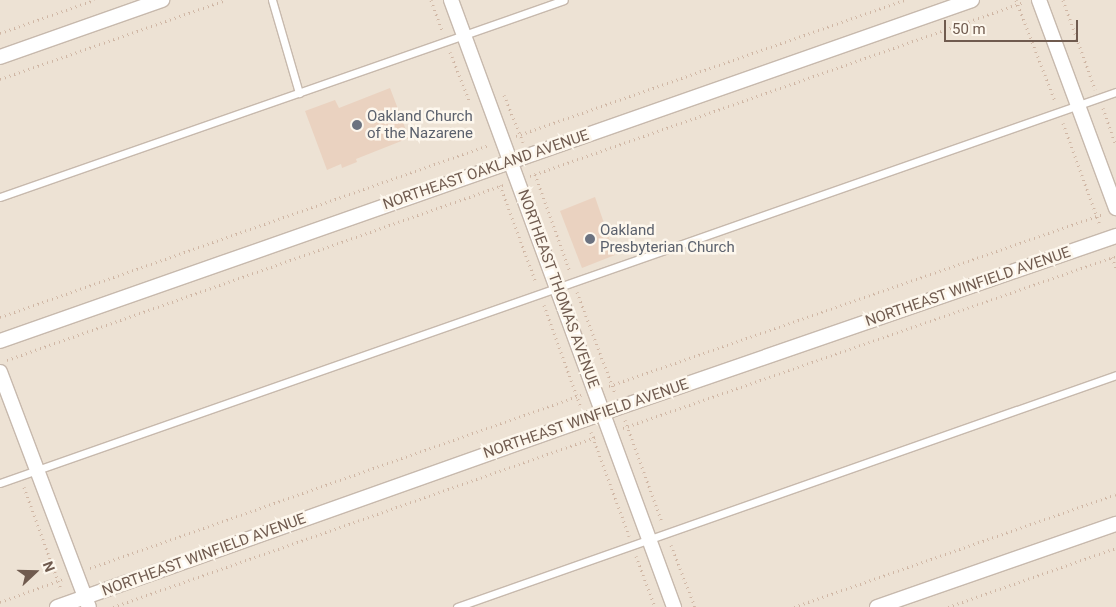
<!DOCTYPE html>
<html>
<head>
<meta charset="utf-8">
<style>
	body { margin:0 }
	#map { position:relative; width:1116px; height:607px; overflow:hidden; background:#faf3e7; font-family:Roboto,sans-serif }
	div>[style] { position:absolute }
	[style*='--x'] { left:calc(var(--x)*1px); top:calc(var(--y)*1px); width:calc(var(--w)*1px); rotate:calc(var(--a)*1deg) }
	.residential>* { inset:0; background:#ede2d4 }
	.building>* { inset:0; background:#ead2c0 }
	.path>* { height:3px; margin-top:-1.5px; transform-origin:0; background:repeating-linear-gradient(90deg,#d0b7a5 0 1px,transparent 0 5px) }
	.roads { filter:drop-shadow(1px 0 #c7b9ad) drop-shadow(-1px 0 #c7b9ad) drop-shadow(0 1px #c7b9ad) drop-shadow(0 -1px #c7b9ad) }
	.service>* { height:7px; margin:-3.5px; padding:0 3.5px; transform-origin:3.5px; border-radius:3.5px; background:#fff }
	.minor>* { height:14px; margin:-7px; padding:0 7px; transform-origin:7px; border-radius:7px; background:#fff }
	.dots>* { width:14px; height:14px; translate:-50% -50%; box-sizing:border-box; border:2px solid #fdf7ed; border-radius:50% }
	span { translate:-50% -50%; white-space:nowrap; text-align:center; line-height:1.15; -webkit-text-stroke:5px #fdf7ed; paint-order:stroke }
	.worship-label { font-size:15px; color:#5b616d }
	.left { translate:0 -50%; text-align:left }
	.street-label { font-size:15px; color:#705b4f }
	.north { position:absolute; left:10px; top:547px; width:50px; height:50px; -webkit-text-stroke:4px #fdf7ed; paint-order:stroke; rotate:69deg; font-size:14px; font-weight:700; line-height:20px; text-align:center; color:#705b4f }
	.north::after { content:''; display:block; margin:auto; width:18px; height:22px; background:#705b4f; clip-path:polygon(50% 0,100% 100%,50% 72%,0 100%) }
	.scale { position:absolute; left:944px; top:20px; width:134px; height:22px; box-sizing:border-box; border:2px solid #705b4f; border-top:0; padding-left:6px; font-size:15px; line-height:18px; white-space:nowrap; color:#705b4f; -webkit-text-stroke:4px #fdf7ed; paint-order:stroke }
</style>
</head>
<body>
<div id="map">
	<div class="residential">
		<div style="clip-path:polygon(0 0,1116px 0,1116px 607px,0 607px)"></div>
	</div>
	<div class="building">
		<div style="clip-path:polygon(390px 88px,409px 138px,356px 159px,357px 162px,342px 168px,341px 164px,327px 170px,305px 111px,335px 100px,339px 108px)"></div>
		<div style="clip-path:polygon(595px 197px,615px 255px,582px 268px,560px 211px)"></div>
	</div>
	<div class="path">
		<div style="--x:431;--y:0;--w:32;--a:70"></div>
		<div style="--x:1016;--y:0;--w:108;--a:68.9"></div>
		<div style="--x:1063;--y:0;--w:95;--a:70.2"></div>
		<div style="--x:0;--y:33;--w:100;--a:-19.3"></div>
		<div style="--x:450;--y:52;--w:52;--a:68.4"></div>
		<div style="--x:0;--y:79;--w:239;--a:-19.3"></div>
		<div style="--x:504;--y:95;--w:51;--a:68"></div>
		<div style="--x:1103;--y:108;--w:39;--a:71"></div>
		<div style="--x:1063;--y:123;--w:109;--a:70.1"></div>
		<div style="--x:516;--y:136;--w:412;--a:-19.3"></div>
		<div style="--x:535;--y:174;--w:104;--a:70.3"></div>
		<div style="--x:530;--y:176;--w:524;--a:-19.4"></div>
		<div style="--x:500;--y:185;--w:104;--a:69.8"></div>
		<div style="--x:1112;--y:257;--w:12;--a:70"></div>
		<div style="--x:577;--y:292;--w:108;--a:69.4"></div>
		<div style="--x:544;--y:305;--w:106;--a:70.2"></div>
		<div style="--x:0;--y:317;--w:518;--a:-19.38"></div>
		<div style="--x:7;--y:360;--w:526;--a:-19.43"></div>
		<div style="--x:609;--y:386;--w:523;--a:-19.2"></div>
		<div style="--x:625;--y:420;--w:109;--a:70.1"></div>
		<div style="--x:623;--y:428;--w:522;--a:-19.23"></div>
		<div style="--x:591;--y:432;--w:111;--a:69.9"></div>
		<div style="--x:24;--y:487;--w:109;--a:70.1"></div>
		<div style="--x:671;--y:545;--w:66;--a:68.8"></div>
		<div style="--x:636;--y:556;--w:54;--a:69.6"></div>
		<div style="--x:90;--y:568;--w:521;--a:-19.41"></div>
		<div style="--x:0;--y:602;--w:67;--a:-20.1"></div>
		<div style="--x:113;--y:607;--w:512;--a:-19.39"></div>
		<div style="--x:794;--y:607;--w:341;--a:-19.3"></div>
		<div style="--x:948;--y:607;--w:178;--a:-19.4"></div>
	</div>
	<div class="roads">
		<div class="service">
			<div style="--x:272;--y:0;--w:97;--a:73.8"></div>
			<div style="--x:0;--y:197;--w:597;--a:-19.25"></div>
			<div style="--x:0;--y:483;--w:1183;--a:-19.31"></div>
			<div style="--x:457;--y:607;--w:699;--a:-19.39"></div>
		</div>
		<div class="minor">
			<div style="--x:451;--y:0;--w:647;--a:69.83"></div>
			<div style="--x:1039;--y:0;--w:222;--a:69.7"></div>
			<div style="--x:0;--y:57;--w:172;--a:-19.4"></div>
			<div style="--x:0;--y:341;--w:1030;--a:-19.33"></div>
			<div style="--x:0;--y:372;--w:251;--a:69.3"></div>
			<div style="--x:57;--y:607;--w:579;--a:-19.56"></div>
			<div style="--x:603;--y:413;--w:543;--a:-19.04"></div>
			<div style="--x:877;--y:607;--w:253;--a:-19.2"></div>
		</div>
	</div>
	<div class="dots">
		<div style="left:357px;top:125px;background:#6b7280"></div>
		<div style="left:590px;top:239px;background:#6b7280"></div>
	</div>
	<div class="worship-label">
		<span class="left" style="left:367px;top:125px">Oakland Church<br>of the Nazarene</span>
		<span class="left" style="left:600px;top:239px">Oakland<br>Presbyterian Church</span>
	</div>
	<div class="street-label">
		<span style="left:486px;top:170px;rotate:-19deg">NORTHEAST OAKLAND AVENUE</span>
		<span style="left:968px;top:287px;rotate:-19deg">NORTHEAST WINFIELD AVENUE</span>
		<span style="left:558px;top:289px;rotate:70deg">NORTHEAST THOMAS AVENUE</span>
		<span style="left:586px;top:419px;rotate:-19deg">NORTHEAST WINFIELD AVENUE</span>
		<span style="left:204px;top:555px;rotate:-20deg">NORTHEAST WINFIELD AVENUE</span>
	</div>
	<div class="north">N</div>
	<div class="scale">50 m</div>
</div>
</body>
</html>
